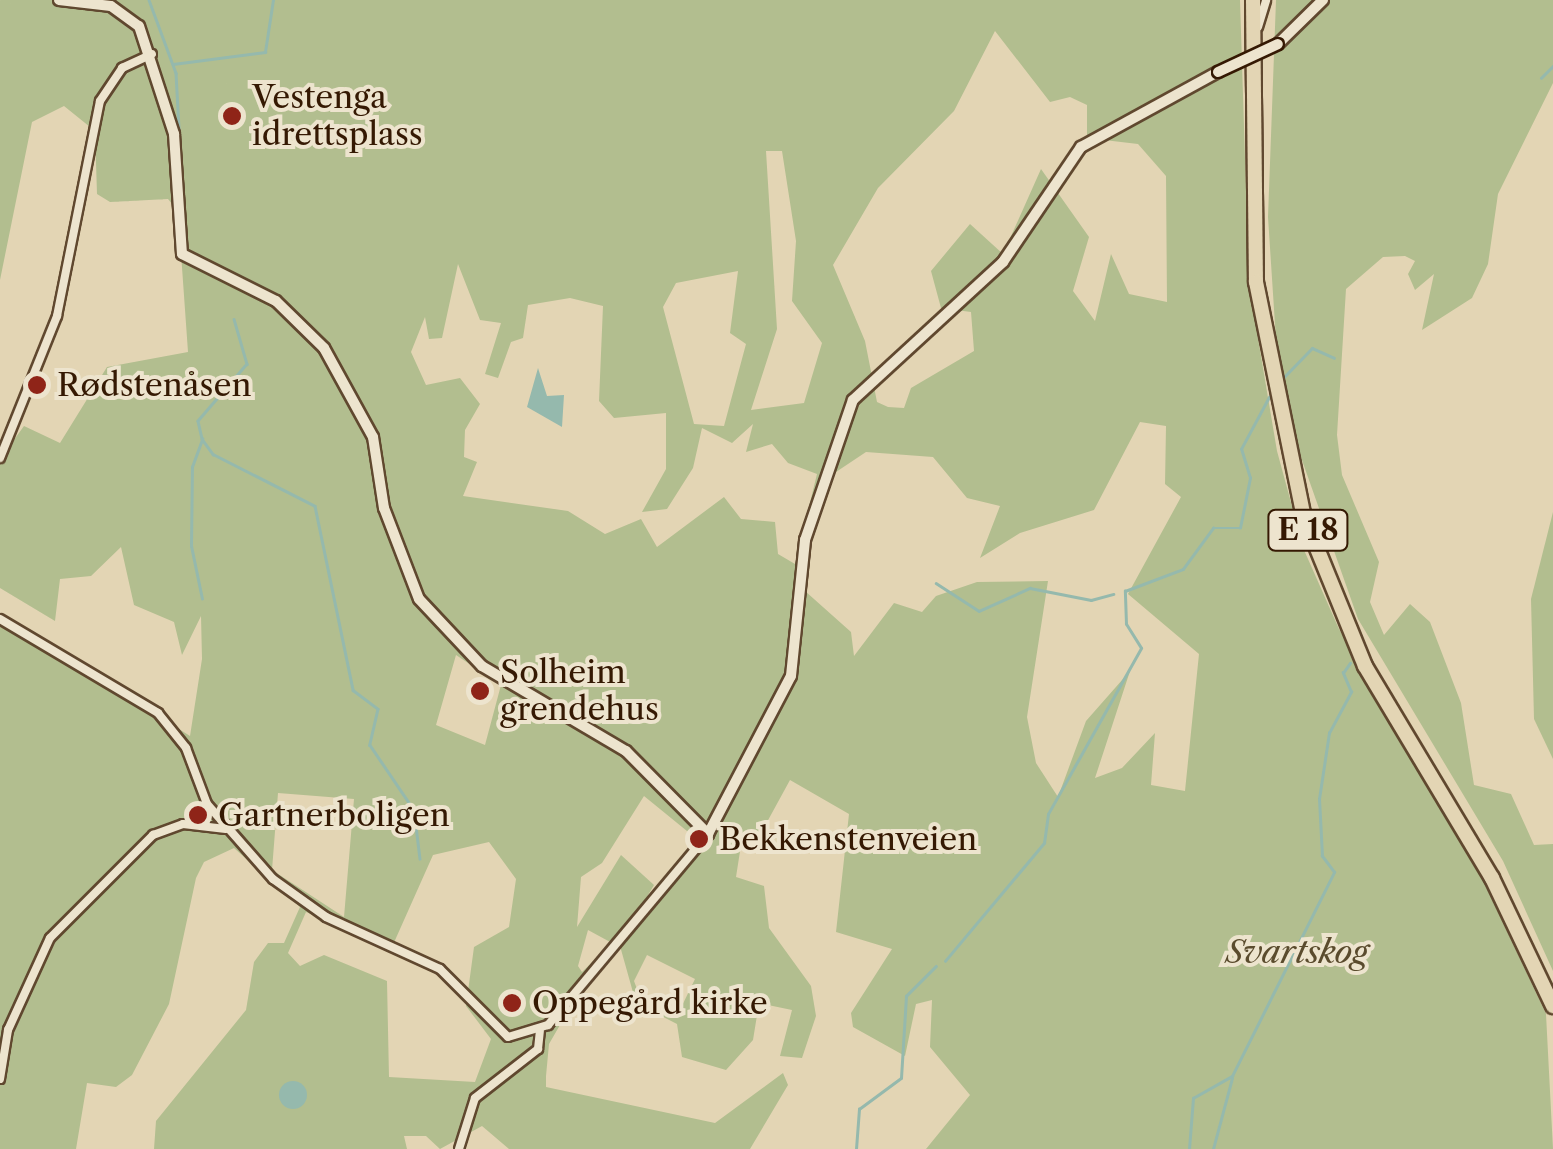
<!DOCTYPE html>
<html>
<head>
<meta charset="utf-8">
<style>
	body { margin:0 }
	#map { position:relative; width:1553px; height:1149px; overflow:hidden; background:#e3d5b4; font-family:"Libre Caslon Text",serif }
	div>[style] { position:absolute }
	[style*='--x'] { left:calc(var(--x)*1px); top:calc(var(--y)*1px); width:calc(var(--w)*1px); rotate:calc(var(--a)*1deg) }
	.green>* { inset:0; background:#b2be8f }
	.water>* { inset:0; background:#95b9ad }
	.round { border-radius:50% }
	.stream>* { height:2.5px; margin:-1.25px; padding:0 1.25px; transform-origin:1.25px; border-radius:1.25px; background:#95b9ad }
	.roads { filter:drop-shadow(2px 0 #60482f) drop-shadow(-2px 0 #60482f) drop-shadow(0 2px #60482f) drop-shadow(0 -2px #60482f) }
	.street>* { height:8px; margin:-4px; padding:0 4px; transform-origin:4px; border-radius:4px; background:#ede4ce }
	.secondary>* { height:10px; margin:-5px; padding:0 5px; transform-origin:5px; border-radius:5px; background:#ede4ce }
	.highway>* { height:14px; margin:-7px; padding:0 7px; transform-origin:7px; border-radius:7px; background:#e3d5b4 }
	.bridges { filter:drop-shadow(2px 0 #351903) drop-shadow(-2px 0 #351903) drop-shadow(0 2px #351903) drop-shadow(0 -2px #351903) }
	.secondary-bridge>* { height:10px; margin:-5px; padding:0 5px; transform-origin:5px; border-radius:5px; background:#ede4ce }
	.dots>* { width:28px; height:28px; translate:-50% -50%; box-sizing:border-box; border:5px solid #ede4ce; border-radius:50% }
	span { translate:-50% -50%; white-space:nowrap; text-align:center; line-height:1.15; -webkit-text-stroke:8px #ede4ce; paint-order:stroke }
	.shield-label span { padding:2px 8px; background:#ede4ce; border:2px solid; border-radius:8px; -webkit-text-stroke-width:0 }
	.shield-label { font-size:30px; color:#351903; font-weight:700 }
	.poi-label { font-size:32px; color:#351903 }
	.left { translate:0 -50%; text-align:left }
	.park-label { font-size:32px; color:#5a4b2d; font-style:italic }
</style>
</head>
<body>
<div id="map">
	<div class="green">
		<div style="clip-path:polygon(evenodd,0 0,1240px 0,1249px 285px,1277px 451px,1304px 550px,1339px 629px,1484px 882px,1546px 1014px,1553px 1149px,926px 1149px,970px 1095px,930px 1047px,932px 1000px,916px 1004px,905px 1056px,853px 1027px,851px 1013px,892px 949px,836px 932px,849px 814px,790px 780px,761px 833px,741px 845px,736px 877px,764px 886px,769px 928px,811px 986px,816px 1016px,802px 1058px,780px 1056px,792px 1010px,759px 1003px,753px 1040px,726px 1070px,682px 1057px,677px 1024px,636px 1003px,620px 946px,579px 992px,549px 1044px,546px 1076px,546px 1087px,715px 1123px,783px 1073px,788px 1085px,750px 1149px,509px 1149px,482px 1126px,440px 1149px,426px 1136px,404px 1136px,407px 1149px,154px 1149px,156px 1121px,246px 1010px,254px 962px,268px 943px,284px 943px,300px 907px,234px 848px,204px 862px,196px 878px,169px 1004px,132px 1075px,116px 1087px,87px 1083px,76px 1149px,0 1149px,0 615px,190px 736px,202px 659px,201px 616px,182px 655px,174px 622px,134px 605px,121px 547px,91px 576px,60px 579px,55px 621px,0 588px,0 459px,24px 426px,60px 443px,107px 367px,188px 352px,178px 211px,168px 199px,110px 202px,97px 194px,95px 131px,64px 106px,32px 122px,0 280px,0 0,995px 31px,1050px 102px,1070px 97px,1087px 105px,1087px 138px,1138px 144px,1166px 176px,1167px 302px,1129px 294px,1111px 254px,1095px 321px,1073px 291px,1089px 237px,1041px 169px,1003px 254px,970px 224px,931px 271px,941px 308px,971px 312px,974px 351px,911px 388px,904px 408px,888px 407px,877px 402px,865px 341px,833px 265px,878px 188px,954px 111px,995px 31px,0 0,766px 151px,782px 151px,796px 241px,792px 301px,822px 343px,804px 403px,751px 410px,777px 329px,766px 151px,0 0,458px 264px,480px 320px,501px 323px,485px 374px,498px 378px,511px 342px,523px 338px,528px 305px,570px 298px,603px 306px,599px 401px,614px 418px,666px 413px,666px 469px,642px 512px,667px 509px,693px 468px,702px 428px,732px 443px,753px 424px,746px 452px,772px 444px,788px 463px,817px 474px,795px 564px,778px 554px,775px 522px,741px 519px,724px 497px,657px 547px,641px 519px,605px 534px,568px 511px,463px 496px,477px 462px,464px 457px,465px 430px,480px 404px,460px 378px,426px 385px,411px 352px,425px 317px,429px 339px,442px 338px,458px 264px,0 0,738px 271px,730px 333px,746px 344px,724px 426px,694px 424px,663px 307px,676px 283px,738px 271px,0 0,1140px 422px,1166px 426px,1165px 484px,1181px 497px,1128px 594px,1199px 654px,1185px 791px,1151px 785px,1155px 733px,1122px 768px,1095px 778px,1130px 671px,1086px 721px,1058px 797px,1036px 763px,1027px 717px,1048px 581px,977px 582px,936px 596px,922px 612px,894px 603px,854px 656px,851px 632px,805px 591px,809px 549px,830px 476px,866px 452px,933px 457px,967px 498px,1000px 506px,980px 558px,1020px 533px,1094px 510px,1140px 422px,0 0,456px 655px,501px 685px,485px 745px,436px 725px,456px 655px,0 0,278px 793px,354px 799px,344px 917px,272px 870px,278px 793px,0 0,644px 796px,698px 840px,630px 925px,654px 885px,621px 855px,577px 927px,581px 877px,602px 863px,644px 796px,0 0,489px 842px,516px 879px,509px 927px,474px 947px,466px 1006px,491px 1039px,475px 1082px,389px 1077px,387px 981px,324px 955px,300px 966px,288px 953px,306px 912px,392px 947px,433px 855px,489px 842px,0 0,588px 930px,612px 943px,582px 972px,578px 966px,588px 930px,0 0,647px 955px,695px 979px,676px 1018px,642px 1002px,634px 981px,647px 955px)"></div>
		<div style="clip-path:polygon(1276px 0,1553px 0,1553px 83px,1498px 194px,1488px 264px,1472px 298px,1422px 330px,1434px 274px,1415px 290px,1408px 274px,1415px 261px,1405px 256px,1383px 257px,1346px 289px,1337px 435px,1342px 475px,1379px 562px,1370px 602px,1384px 635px,1410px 604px,1430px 622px,1461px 703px,1474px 785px,1511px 794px,1534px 845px,1553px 844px,1553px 971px,1503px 861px,1358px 619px,1297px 446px,1277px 355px,1268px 217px)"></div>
		<div style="clip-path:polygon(1553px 512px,1553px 759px,1534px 719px,1531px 599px)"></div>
	</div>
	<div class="water">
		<div style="clip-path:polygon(538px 368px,547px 396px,564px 395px,562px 427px,527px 407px)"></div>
		<div class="round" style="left:279px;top:1081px;width:28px;height:28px"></div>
	</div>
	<div class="stream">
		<div style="--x:149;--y:0;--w:78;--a:69.7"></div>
		<div style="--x:176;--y:73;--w:93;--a:86.9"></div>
		<div style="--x:173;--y:64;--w:93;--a:-7.4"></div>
		<div style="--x:265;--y:52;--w:53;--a:-81.3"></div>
		<div style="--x:1541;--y:78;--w:17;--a:-45"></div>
		<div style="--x:234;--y:319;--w:47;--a:73.9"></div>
		<div style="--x:247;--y:364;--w:75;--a:130.7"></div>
		<div style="--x:198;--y:421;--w:18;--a:77"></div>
		<div style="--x:202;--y:439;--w:19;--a:54"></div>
		<div style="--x:213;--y:454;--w:114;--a:27"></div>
		<div style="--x:315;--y:506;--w:188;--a:78.3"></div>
		<div style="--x:353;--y:690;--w:31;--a:37"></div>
		<div style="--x:378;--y:709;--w:37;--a:103"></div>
		<div style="--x:370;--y:745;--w:78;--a:55.9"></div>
		<div style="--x:414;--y:810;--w:49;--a:83"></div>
		<div style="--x:1282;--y:379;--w:43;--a:-45.9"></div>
		<div style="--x:1312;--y:348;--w:24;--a:24"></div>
		<div style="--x:936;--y:583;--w:51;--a:33.1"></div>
		<div style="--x:979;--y:611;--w:56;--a:-24.3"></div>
		<div style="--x:1030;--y:588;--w:62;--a:11.1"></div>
		<div style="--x:1091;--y:600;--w:23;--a:-15"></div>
		<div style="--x:202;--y:599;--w:54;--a:-101.7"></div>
		<div style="--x:191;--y:546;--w:79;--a:-89.3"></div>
		<div style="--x:192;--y:467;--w:30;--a:-70"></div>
		<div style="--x:945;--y:961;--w:154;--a:-50"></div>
		<div style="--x:1044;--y:843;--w:29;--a:-82"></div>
		<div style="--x:1048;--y:814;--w:190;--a:-60.7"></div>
		<div style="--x:1141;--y:648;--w:28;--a:-122"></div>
		<div style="--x:1126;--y:624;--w:33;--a:-92"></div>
		<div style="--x:1125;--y:591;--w:62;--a:-20.8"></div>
		<div style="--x:1183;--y:569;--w:51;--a:-53.8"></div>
		<div style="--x:1213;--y:528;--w:27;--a:0"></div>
		<div style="--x:1240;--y:528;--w:51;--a:-78.7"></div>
		<div style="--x:1250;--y:478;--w:30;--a:-107"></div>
		<div style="--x:1241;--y:449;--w:59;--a:-61.7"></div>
		<div style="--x:856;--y:1149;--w:40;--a:-85.7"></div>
		<div style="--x:859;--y:1109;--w:52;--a:-36.4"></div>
		<div style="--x:901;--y:1078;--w:82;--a:-86.5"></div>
		<div style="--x:906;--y:996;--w:42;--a:-45"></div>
		<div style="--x:1189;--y:1149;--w:51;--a:-85.5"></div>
		<div style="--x:1193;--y:1098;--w:45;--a:-29.4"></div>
		<div style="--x:1232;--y:1076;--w:228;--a:-63.4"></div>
		<div style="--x:1334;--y:872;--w:20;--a:-127"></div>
		<div style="--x:1322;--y:856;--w:57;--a:-93"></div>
		<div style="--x:1319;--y:799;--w:67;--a:-81.4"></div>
		<div style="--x:1329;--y:733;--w:47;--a:-61.8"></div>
		<div style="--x:1351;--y:692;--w:21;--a:-113"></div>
		<div style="--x:1343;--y:673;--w:12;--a:-55"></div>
		<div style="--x:1213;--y:1149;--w:73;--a:-75"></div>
	</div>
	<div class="roads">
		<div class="street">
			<div style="--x:1258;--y:27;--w:28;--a:-73"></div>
			<div style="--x:0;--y:458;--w:153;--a:-68.1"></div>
			<div style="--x:57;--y:316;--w:219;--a:-78.7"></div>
			<div style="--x:100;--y:101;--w:40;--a:-56"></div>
			<div style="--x:122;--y:68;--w:33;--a:-25"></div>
			<div style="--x:0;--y:619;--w:184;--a:30.7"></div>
			<div style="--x:158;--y:713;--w:45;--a:51.3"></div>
			<div style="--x:186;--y:748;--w:60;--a:69.4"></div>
			<div style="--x:207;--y:804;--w:100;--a:48.7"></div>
			<div style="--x:273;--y:879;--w:65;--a:35.6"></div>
			<div style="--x:326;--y:917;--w:125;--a:24.5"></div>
			<div style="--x:440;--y:969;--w:96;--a:45"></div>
			<div style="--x:508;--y:1037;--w:42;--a:-16.7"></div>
			<div style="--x:548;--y:1025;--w:249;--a:-50"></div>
			<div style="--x:0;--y:1079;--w:50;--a:-80.7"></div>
			<div style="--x:8;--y:1030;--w:101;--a:-65.5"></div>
			<div style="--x:50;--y:938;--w:146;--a:-45"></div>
			<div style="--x:153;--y:835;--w:32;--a:-20"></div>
			<div style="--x:183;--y:824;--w:43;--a:6.6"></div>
			<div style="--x:459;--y:1149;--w:53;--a:-72.6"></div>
			<div style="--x:475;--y:1098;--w:80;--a:-37.9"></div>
			<div style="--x:538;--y:1049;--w:18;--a:-84"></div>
		</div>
		<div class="secondary">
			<div style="--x:59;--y:0;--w:52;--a:6.6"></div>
			<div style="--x:111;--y:6;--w:34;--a:36"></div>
			<div style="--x:139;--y:26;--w:114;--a:72"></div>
			<div style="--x:174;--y:134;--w:120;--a:86.2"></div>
			<div style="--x:182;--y:254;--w:105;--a:26.6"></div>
			<div style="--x:276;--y:301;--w:67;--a:44.4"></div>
			<div style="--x:324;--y:348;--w:102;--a:61.2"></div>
			<div style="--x:373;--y:437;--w:72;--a:81.2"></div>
			<div style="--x:384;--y:508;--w:97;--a:69"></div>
			<div style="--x:419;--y:599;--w:92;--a:46.8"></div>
			<div style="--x:482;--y:666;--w:167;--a:30.6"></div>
			<div style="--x:626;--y:751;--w:117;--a:45.3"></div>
			<div style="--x:708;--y:834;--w:178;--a:-62.3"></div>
			<div style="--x:791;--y:676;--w:137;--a:-84.1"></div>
			<div style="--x:805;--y:540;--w:148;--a:-71.1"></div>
			<div style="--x:853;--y:400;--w:204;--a:-42.6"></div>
			<div style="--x:1003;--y:262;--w:139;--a:-55.9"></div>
			<div style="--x:1081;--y:147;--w:156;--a:-28.7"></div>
			<div style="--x:1278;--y:44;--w:63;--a:-44.4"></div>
		</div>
		<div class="highway">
			<div style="--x:1253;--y:0;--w:282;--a:89.4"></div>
			<div style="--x:1256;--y:282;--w:237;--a:78.5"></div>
			<div style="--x:1303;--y:514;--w:164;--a:67.8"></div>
			<div style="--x:1365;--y:666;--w:247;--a:59.1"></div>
			<div style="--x:1492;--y:878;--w:142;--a:64.5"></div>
		</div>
	</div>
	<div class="bridges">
		<div class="secondary-bridge">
			<div style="--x:1218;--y:72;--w:66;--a:-25"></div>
		</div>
	</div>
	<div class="dots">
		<div style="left:232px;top:116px;background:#8f2418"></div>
		<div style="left:37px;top:385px;background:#8f2418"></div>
		<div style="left:480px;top:691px;background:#8f2418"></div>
		<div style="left:198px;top:815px;background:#8f2418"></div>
		<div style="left:699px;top:839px;background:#8f2418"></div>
		<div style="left:512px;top:1003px;background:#8f2418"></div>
	</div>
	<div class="shield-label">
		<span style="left:1308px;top:530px">E 18</span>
	</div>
	<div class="poi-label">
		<span class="left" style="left:252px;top:116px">Vestenga<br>idrettsplass</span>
		<span class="left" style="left:57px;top:385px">Rødstenåsen</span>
		<span class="left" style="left:500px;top:691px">Solheim<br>grendehus</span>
		<span class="left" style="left:218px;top:815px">Gartnerboligen</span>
		<span class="left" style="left:719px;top:839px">Bekkenstenveien</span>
		<span class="left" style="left:532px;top:1003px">Oppegård kirke</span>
	</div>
	<div class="park-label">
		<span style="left:1297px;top:952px">Svartskog</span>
	</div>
</div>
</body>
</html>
